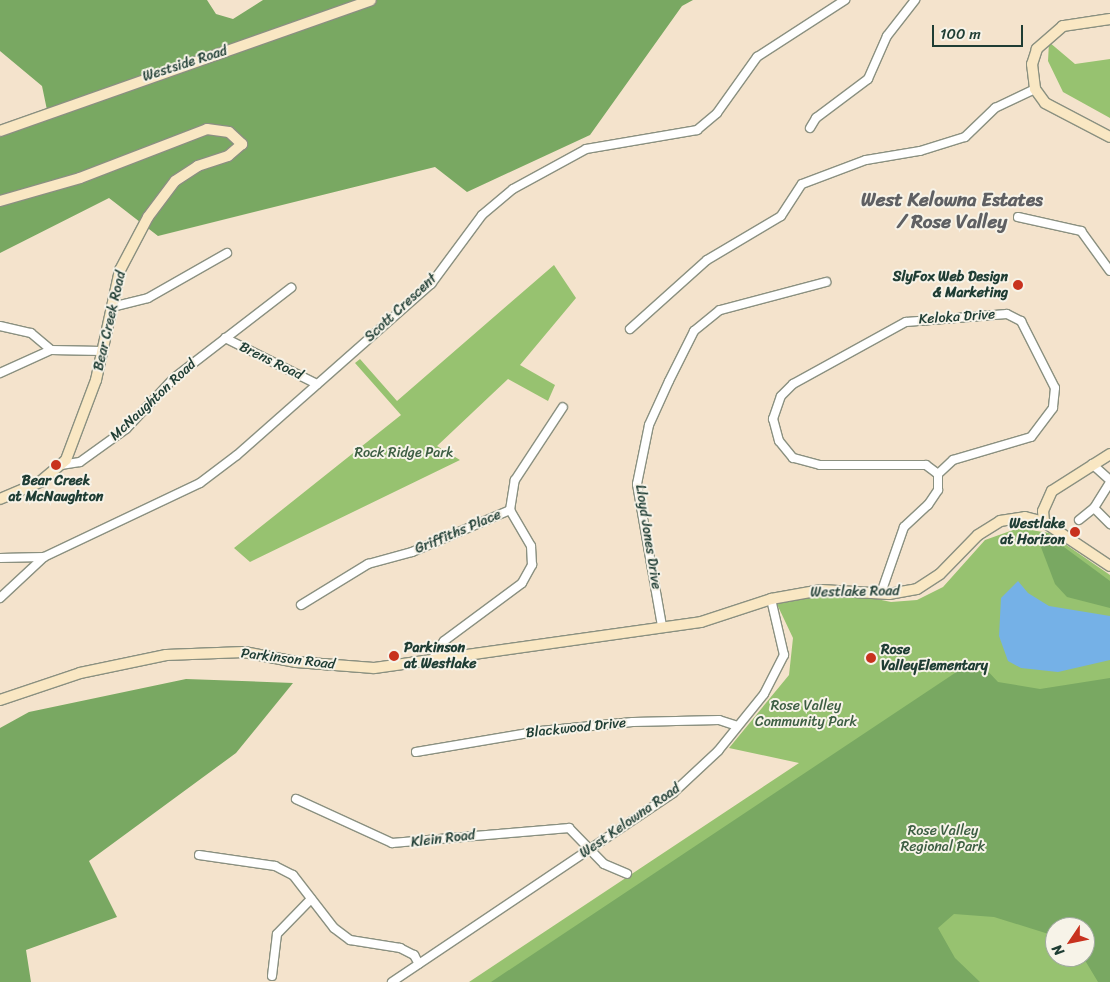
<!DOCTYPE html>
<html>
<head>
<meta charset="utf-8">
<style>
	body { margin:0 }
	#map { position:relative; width:1110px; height:982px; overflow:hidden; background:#f4e3cc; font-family:Sriracha,sans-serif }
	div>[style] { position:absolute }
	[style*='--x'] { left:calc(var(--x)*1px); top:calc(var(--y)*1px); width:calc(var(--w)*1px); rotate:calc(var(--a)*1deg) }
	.green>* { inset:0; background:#97c270 }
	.forest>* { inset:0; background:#79a862 }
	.water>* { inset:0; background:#75b1e7 }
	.roads { filter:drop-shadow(1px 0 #8a9080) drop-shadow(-1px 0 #8a9080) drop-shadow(0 1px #8a9080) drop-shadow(0 -1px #8a9080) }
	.street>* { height:8px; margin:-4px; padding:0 4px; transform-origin:4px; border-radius:4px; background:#fff }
	.secondary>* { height:10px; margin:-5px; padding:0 5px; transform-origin:5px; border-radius:5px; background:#f9e7c3 }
	.dots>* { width:14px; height:14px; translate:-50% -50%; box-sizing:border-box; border:2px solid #f7f3e8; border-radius:50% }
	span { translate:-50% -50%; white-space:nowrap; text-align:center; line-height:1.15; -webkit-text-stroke:4px #f7f3e8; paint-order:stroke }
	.street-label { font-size:14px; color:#1f3d34 }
	.poi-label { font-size:14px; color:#1f3d34; font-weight:700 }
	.right { translate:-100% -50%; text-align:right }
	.left { translate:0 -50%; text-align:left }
	.park-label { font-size:14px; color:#3d5e43 }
	.district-label { font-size:19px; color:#5f6063; font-weight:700 }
	.north { position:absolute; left:1045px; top:917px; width:50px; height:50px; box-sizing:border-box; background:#f7f3e8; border:1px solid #a1aaa0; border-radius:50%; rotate:236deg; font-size:14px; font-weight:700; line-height:20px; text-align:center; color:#1f3d34 }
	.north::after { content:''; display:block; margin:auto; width:18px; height:22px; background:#c8321e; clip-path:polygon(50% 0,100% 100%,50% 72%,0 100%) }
	.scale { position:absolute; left:932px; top:25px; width:91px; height:22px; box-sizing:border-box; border:2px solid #1f3d34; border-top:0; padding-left:6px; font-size:15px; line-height:18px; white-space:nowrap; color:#1f3d34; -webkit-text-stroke:4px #f7f3e8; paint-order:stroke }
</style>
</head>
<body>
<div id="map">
	<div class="green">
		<div style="clip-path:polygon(1049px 42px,1075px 64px,1110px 59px,1110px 118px,1063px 92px,1048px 61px)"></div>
		<div style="clip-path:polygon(554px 265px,576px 298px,520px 365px,555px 385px,548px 401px,508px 379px,437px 446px,460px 460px,250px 562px,234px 548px,401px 415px,355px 363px,360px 359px,397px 401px)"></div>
		<div style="clip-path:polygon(evenodd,1019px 528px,1049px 533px,1110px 575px,1110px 982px,469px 982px,799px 763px,729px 748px,789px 675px,793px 638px,775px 600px,853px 594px,891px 602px,917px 600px,943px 587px,985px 540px,1019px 528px,1055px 927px,1085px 927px,1085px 957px,1055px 957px,1055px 927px)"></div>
	</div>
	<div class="forest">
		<div style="clip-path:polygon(0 0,207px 0,216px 14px,233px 19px,263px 0,693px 0,682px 6px,590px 135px,467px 192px,435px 167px,158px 236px,109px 198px,0 253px,0 129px,47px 110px,42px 86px,0 51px)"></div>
		<div style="clip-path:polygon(1045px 533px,1110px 581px,1110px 608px,1067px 597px,1055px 584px,1039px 542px)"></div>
		<div style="clip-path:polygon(967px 665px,982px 665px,998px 682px,1040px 689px,1110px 678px,1110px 982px,1098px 982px,1083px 957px,1085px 927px,1055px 927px,1055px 936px,994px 917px,954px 914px,938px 928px,955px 958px,980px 982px,491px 982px)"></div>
		<div style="clip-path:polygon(186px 679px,293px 683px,236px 753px,89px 861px,117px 917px,26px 950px,31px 982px,0 982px,0 728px,29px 712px)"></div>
	</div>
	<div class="water">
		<div style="clip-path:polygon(1018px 581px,1028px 593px,1049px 606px,1110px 616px,1110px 660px,1058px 672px,1021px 668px,1008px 661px,999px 636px,1001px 598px)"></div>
	</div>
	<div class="roads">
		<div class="street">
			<div style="--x:810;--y:128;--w:12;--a:-59"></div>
			<div style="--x:816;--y:118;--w:65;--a:-36.9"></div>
			<div style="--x:868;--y:79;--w:47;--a:-66.2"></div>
			<div style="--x:887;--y:36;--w:46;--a:-52.1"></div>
			<div style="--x:1018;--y:217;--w:65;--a:12.5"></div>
			<div style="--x:1081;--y:231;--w:49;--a:54.1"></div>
			<div style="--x:112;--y:307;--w:37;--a:-14"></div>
			<div style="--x:148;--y:298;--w:91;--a:-29.7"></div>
			<div style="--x:1007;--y:314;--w:16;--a:27"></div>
			<div style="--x:1021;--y:321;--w:75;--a:63.1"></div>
			<div style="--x:1055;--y:388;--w:20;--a:96"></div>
			<div style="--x:1053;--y:408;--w:36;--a:127"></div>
			<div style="--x:1031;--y:437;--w:81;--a:163.6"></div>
			<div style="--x:953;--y:460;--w:21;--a:137"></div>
			<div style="--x:938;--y:474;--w:15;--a:-143"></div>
			<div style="--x:926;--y:465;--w:106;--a:180"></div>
			<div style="--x:820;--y:465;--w:28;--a:-165"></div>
			<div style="--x:793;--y:458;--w:22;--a:-129"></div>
			<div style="--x:779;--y:441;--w:23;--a:-105"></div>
			<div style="--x:773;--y:419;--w:24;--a:-71"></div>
			<div style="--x:781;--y:396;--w:17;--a:-45"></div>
			<div style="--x:793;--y:384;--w:129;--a:-28.8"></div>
			<div style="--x:906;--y:322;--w:101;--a:-4.5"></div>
			<div style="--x:0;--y:326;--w:32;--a:13"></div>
			<div style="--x:31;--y:333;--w:26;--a:40"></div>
			<div style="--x:630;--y:329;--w:103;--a:-41.9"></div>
			<div style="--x:707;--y:260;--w:86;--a:-30.7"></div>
			<div style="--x:781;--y:216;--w:38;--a:-57"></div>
			<div style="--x:802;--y:184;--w:68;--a:-20.6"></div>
			<div style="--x:866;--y:160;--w:55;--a:-9.5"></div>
			<div style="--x:920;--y:151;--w:47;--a:-17.3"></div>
			<div style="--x:965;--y:137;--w:42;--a:-44"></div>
			<div style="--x:995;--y:108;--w:44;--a:-25.4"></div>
			<div style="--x:225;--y:338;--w:103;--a:26.6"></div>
			<div style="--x:0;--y:373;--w:56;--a:-24.3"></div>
			<div style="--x:51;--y:350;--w:51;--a:1.1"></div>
			<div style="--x:1092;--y:464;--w:24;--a:42"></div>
			<div style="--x:61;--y:465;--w:19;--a:-9"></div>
			<div style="--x:80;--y:462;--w:57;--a:-35.7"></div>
			<div style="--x:126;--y:429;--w:70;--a:-46.7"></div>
			<div style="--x:174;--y:378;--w:148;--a:-37.6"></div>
			<div style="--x:1094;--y:508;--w:31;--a:-58"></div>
			<div style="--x:1079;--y:520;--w:19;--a:-39"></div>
			<div style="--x:1094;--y:508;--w:23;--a:45"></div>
			<div style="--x:0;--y:558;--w:44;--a:-1.3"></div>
			<div style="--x:881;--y:593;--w:70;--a:-70.8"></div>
			<div style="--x:904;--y:527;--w:33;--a:-43"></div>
			<div style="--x:928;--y:505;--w:18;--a:-56"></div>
			<div style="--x:938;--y:490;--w:16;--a:-90"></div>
			<div style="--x:0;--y:598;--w:60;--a:-43"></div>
			<div style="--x:44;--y:557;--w:173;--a:-25.4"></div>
			<div style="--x:200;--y:483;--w:46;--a:-37.1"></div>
			<div style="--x:237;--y:455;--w:259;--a:-41.4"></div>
			<div style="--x:431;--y:284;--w:86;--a:-53.5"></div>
			<div style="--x:482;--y:215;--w:40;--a:-40"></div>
			<div style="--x:513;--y:189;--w:83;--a:-28.7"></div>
			<div style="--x:586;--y:149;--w:113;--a:-9.7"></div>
			<div style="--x:697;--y:130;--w:26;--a:-40"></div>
			<div style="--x:717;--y:113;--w:69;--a:-54.5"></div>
			<div style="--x:757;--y:57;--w:105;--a:-32.9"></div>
			<div style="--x:301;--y:605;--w:79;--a:-31.5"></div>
			<div style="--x:368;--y:564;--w:46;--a:-15.3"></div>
			<div style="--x:412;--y:552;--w:107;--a:-23.2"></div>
			<div style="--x:510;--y:510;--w:30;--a:-81"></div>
			<div style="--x:515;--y:480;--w:87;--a:-56.7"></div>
			<div style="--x:662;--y:626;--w:144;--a:-100"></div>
			<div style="--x:637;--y:484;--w:60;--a:-78.5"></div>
			<div style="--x:649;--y:425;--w:48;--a:-65.6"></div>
			<div style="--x:669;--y:381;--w:56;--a:-63.4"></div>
			<div style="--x:694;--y:331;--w:33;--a:-39"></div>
			<div style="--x:720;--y:310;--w:110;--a:-14.8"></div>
			<div style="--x:432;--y:660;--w:22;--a:-58"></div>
			<div style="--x:444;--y:641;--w:97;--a:-36.6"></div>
			<div style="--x:522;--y:583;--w:21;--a:-61"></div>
			<div style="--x:532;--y:565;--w:19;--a:-93"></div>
			<div style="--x:531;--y:546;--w:42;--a:-120.3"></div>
			<div style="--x:416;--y:752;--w:126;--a:-9.6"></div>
			<div style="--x:540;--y:731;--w:93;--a:-5.5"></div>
			<div style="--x:633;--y:722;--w:86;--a:-1.3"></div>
			<div style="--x:719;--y:720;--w:19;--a:18"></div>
			<div style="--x:296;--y:799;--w:106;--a:24.6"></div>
			<div style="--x:392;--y:843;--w:178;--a:-4.8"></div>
			<div style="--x:569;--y:828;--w:50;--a:45.8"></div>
			<div style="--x:604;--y:864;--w:25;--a:23"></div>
			<div style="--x:199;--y:855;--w:77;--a:8.2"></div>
			<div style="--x:275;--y:866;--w:20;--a:27"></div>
			<div style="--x:293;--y:875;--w:67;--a:52.3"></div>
			<div style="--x:334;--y:928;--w:20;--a:37"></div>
			<div style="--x:350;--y:940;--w:51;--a:9.1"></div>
			<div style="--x:400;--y:948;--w:16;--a:27"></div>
			<div style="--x:414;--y:955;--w:10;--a:61"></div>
			<div style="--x:272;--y:976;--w:42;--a:-83.2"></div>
			<div style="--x:277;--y:934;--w:49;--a:-45.8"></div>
			<div style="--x:392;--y:982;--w:339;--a:-33.9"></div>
			<div style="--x:673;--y:793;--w:62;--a:-43"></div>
			<div style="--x:718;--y:751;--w:73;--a:-51.1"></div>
			<div style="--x:764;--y:694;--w:44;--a:-62.9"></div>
			<div style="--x:784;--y:655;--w:57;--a:-103.1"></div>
		</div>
		<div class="secondary">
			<div style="--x:1110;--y:19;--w:48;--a:171.5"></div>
			<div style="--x:1063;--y:26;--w:35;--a:139"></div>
			<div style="--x:1037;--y:49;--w:16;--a:108"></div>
			<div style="--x:1032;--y:64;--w:25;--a:83"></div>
			<div style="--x:1035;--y:89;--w:17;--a:54"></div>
			<div style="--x:1045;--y:103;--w:73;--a:27.6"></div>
			<div style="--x:0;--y:131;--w:393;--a:-19.4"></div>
			<div style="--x:0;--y:201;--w:83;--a:-16"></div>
			<div style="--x:80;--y:178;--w:136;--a:-21.1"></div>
			<div style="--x:207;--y:129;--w:22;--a:8"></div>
			<div style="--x:229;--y:132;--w:18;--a:43"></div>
			<div style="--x:242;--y:144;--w:18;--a:139"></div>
			<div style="--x:228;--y:156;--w:32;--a:162"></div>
			<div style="--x:198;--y:166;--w:27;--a:147"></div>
			<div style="--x:175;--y:181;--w:45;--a:126.9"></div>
			<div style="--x:148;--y:217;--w:60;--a:117.8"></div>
			<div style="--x:120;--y:270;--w:113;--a:102.3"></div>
			<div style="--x:96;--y:380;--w:85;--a:110.6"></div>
			<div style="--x:66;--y:460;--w:34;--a:140"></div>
			<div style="--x:40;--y:482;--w:43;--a:157"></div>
			<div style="--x:1044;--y:522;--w:11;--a:-95"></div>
			<div style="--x:1043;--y:511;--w:22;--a:-66"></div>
			<div style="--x:1052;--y:491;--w:69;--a:-32.5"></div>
			<div style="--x:0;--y:700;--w:84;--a:-18.6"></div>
			<div style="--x:80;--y:673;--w:88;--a:-11.8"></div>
			<div style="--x:166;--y:655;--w:78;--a:-2.2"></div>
			<div style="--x:244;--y:652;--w:53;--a:10.9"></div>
			<div style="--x:296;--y:662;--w:78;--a:4.4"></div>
			<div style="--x:374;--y:668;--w:330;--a:-8"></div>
			<div style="--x:701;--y:622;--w:74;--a:-18.2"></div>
			<div style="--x:771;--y:599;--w:51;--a:-10.2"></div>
			<div style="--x:821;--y:590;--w:68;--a:3.4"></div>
			<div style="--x:889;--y:594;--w:28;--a:-10"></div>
			<div style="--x:917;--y:589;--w:27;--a:-33"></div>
			<div style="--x:940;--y:574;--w:54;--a:-45.7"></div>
			<div style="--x:978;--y:535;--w:26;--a:-32"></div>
			<div style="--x:1000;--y:521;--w:25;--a:-9"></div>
			<div style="--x:1025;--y:517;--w:20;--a:15"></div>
			<div style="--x:1044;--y:522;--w:79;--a:33.7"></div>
		</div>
	</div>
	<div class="dots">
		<div style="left:1018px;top:285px;background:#c8321e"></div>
		<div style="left:56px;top:465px;background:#c8321e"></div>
		<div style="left:1075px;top:532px;background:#c8321e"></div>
		<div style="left:394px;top:656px;background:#c8321e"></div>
		<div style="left:871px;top:658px;background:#c8321e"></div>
	</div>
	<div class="street-label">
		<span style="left:185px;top:64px;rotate:-18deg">Westside Road</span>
		<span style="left:401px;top:308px;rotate:-43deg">Scott Crescent</span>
		<span style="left:957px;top:317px;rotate:-4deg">Keloka Drive</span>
		<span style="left:110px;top:321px;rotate:-77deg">Bear Creek Road</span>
		<span style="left:271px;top:361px;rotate:26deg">Brens Road</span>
		<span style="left:153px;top:400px;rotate:-43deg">McNaughton Road</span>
		<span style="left:458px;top:532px;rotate:-23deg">Griffiths Place</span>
		<span style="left:648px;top:537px;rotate:81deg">Lloyd Jones Drive</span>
		<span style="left:855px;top:592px;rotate:-1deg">Westlake Road</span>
		<span style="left:288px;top:659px;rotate:7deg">Parkinson Road</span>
		<span style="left:576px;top:728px;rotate:-6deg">Blackwood Drive</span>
		<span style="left:630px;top:821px;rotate:-35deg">West Kelowna Road</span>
		<span style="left:443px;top:839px;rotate:-7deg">Klein Road</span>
	</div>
	<div class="poi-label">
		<span class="right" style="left:1008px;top:285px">SlyFox Web Design<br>&amp; Marketing</span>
		<span style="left:56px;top:489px">Bear Creek<br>at McNaughton</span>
		<span class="right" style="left:1065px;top:532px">Westlake<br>at Horizon</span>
		<span class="left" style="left:404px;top:656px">Parkinson<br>at Westlake</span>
		<span class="left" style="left:881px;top:658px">Rose<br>ValleyElementary</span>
	</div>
	<div class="park-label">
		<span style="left:404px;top:453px">Rock Ridge Park</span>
		<span style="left:806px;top:714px">Rose Valley<br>Community Park</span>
		<span style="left:943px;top:839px">Rose Valley<br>Regional Park</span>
	</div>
	<div class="district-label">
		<span style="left:952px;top:211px">West Kelowna Estates<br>/ Rose Valley</span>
	</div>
	<div class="north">N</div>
	<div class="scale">100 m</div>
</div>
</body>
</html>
